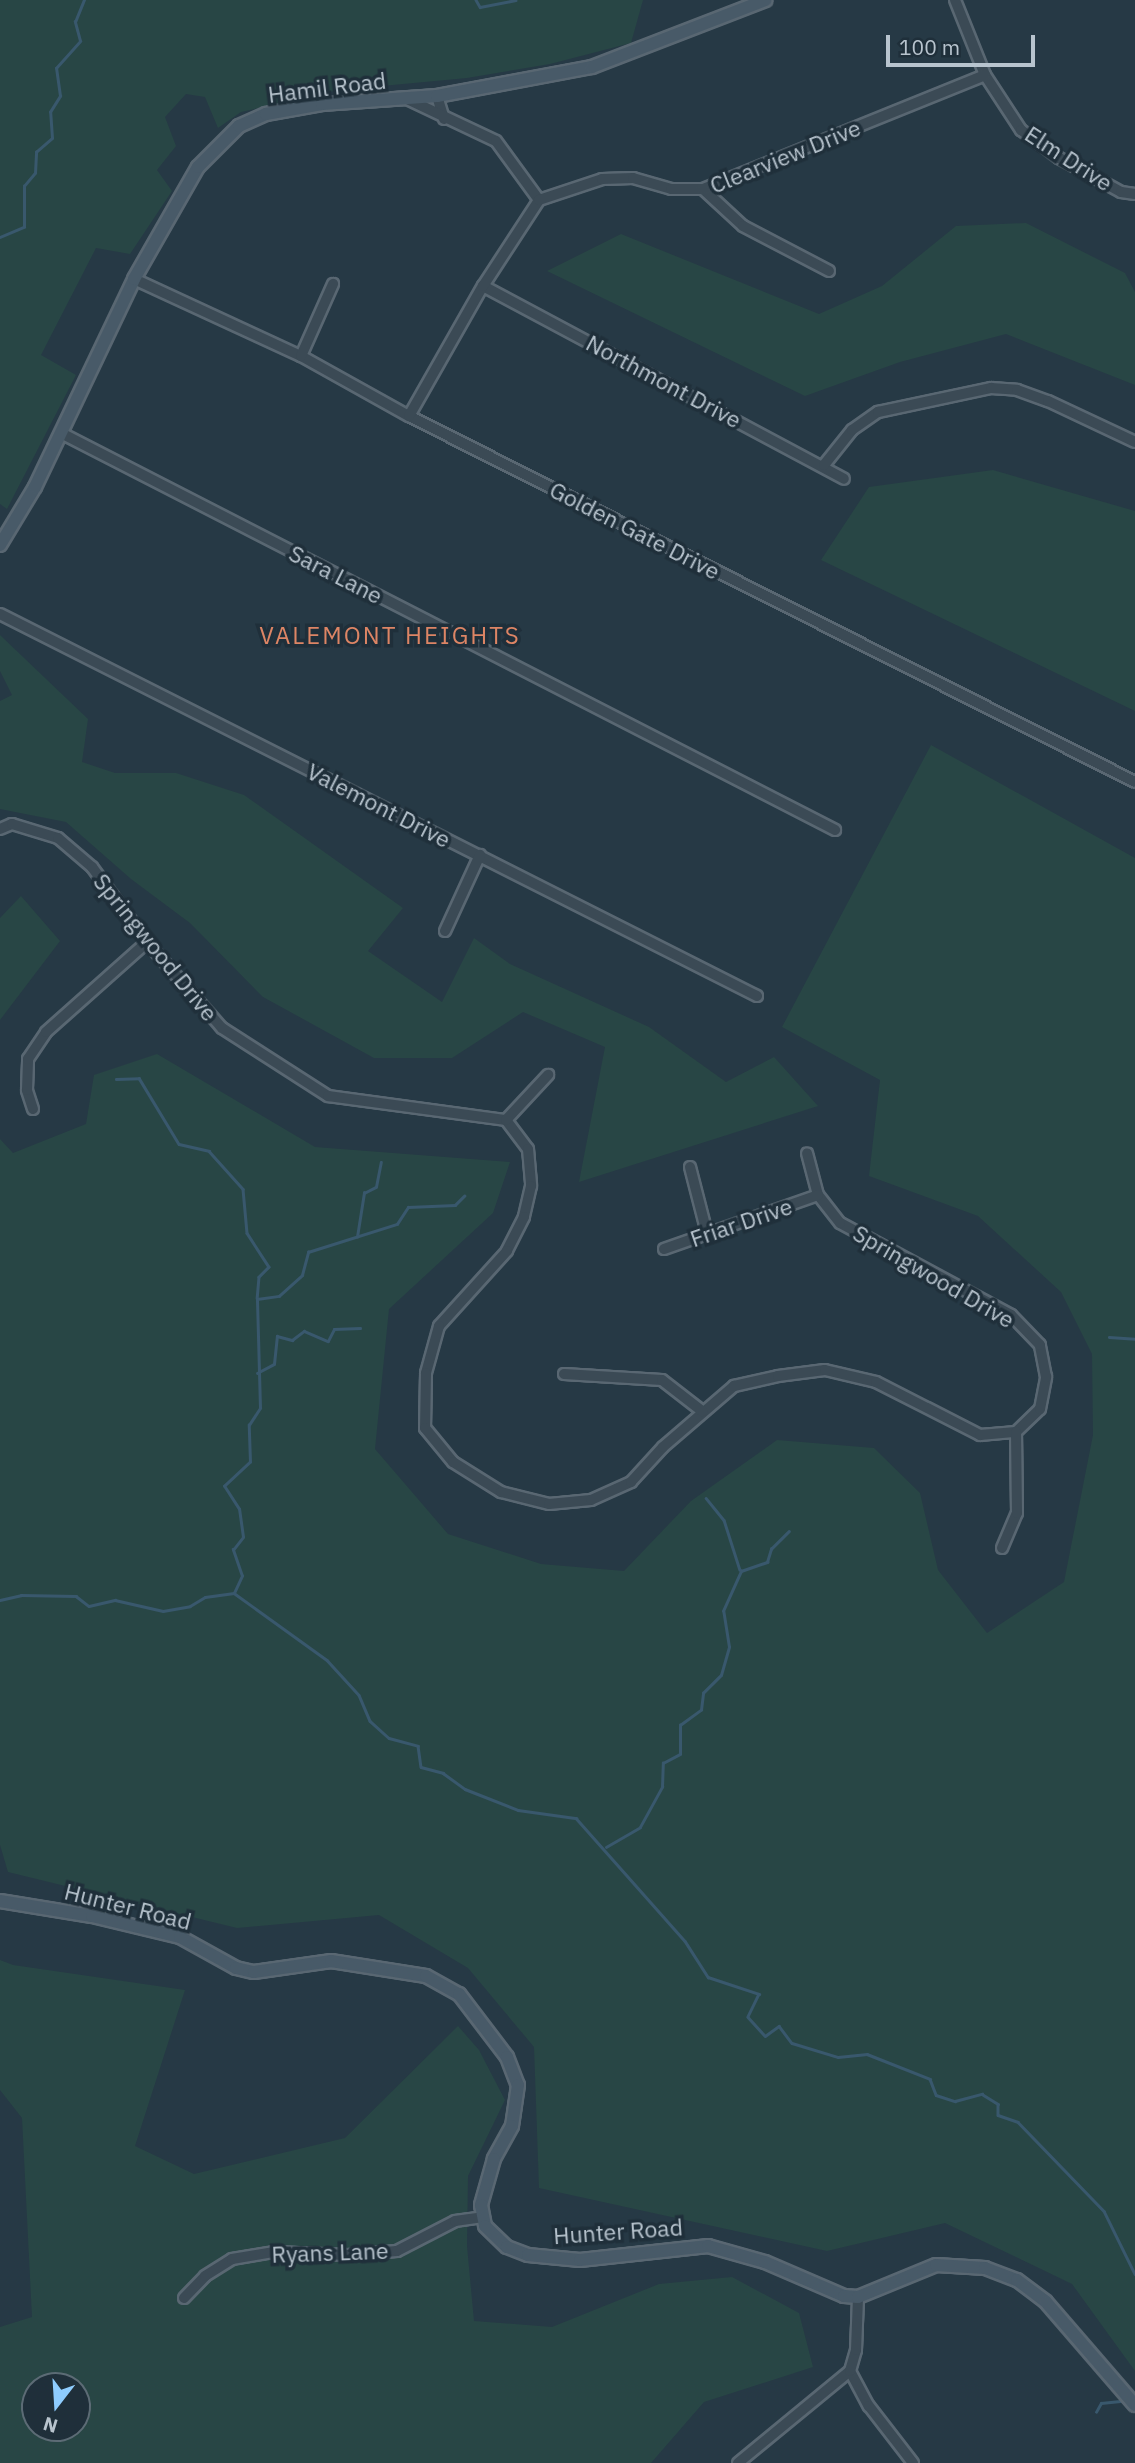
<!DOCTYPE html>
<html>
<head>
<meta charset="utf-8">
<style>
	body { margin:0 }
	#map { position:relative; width:1135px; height:2463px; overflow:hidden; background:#263945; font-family:"IBM Plex Sans",sans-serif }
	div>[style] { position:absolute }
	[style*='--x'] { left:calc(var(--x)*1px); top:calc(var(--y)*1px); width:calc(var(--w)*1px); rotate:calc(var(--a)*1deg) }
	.green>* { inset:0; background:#284645 }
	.stream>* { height:2.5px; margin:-1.25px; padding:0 1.25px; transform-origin:1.25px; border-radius:1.25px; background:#39586d }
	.roads { filter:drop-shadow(2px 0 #596772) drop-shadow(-2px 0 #596772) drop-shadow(0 2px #596772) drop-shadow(0 -2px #596772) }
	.street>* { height:10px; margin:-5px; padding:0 5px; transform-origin:5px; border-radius:5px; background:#3b4a55 }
	.secondary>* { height:12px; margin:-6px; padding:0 6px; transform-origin:6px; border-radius:6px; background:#485a68 }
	span { translate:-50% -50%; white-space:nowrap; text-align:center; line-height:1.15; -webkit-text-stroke:7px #1f2f3a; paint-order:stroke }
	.street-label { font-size:23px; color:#b8c4ce }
	.neighbourhood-label { font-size:24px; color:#dd8565; letter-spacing:2px }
	.north { position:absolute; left:21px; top:2372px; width:70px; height:70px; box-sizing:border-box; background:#1f2f3a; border:2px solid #5c6b75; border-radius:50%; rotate:197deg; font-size:19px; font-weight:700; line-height:28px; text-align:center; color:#b8c4ce }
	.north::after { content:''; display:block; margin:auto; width:24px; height:32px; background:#8eccfe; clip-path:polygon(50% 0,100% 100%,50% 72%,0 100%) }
	.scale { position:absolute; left:886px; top:35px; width:149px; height:32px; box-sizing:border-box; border:4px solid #b8c4ce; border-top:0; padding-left:9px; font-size:21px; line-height:24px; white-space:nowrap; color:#b8c4ce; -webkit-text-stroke:5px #1f2f3a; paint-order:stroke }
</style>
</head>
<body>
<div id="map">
	<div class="green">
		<div style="clip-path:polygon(0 0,643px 0,631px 43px,550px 64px,467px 78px,339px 90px,241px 112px,218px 128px,205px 97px,186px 94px,165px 117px,176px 146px,157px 170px,172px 191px,130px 254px,96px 248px,41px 355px,76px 375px,7px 509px,0 504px)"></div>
		<div style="clip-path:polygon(1026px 223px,1125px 273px,1135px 292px,1135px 385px,1006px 334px,900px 362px,805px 396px,547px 271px,621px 234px,819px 314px,882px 286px,956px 226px)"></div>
		<div style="clip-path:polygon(993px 470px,1135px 511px,1135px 711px,821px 560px,869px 487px)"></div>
		<div style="clip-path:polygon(0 635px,88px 719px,82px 762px,115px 773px,176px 773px,244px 795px,403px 908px,368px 951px,442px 1002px,474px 938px,510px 964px,649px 1027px,726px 1082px,774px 1057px,818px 1106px,579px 1182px,605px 1047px,523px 1012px,452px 1058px,374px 1058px,263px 997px,190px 923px,131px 879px,66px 822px,0 809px,0 701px,12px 695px,0 671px)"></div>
		<div style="clip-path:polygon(931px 745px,1135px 858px,1135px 2371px,1072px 2284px,945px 2223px,827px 2251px,539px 2188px,534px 2047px,468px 1968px,379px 1915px,237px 1928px,8px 1872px,0 1845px,0 1139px,13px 1153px,86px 1124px,94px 1075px,157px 1054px,315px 1147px,510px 1162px,493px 1213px,389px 1309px,375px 1449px,448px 1534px,541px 1564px,624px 1571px,691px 1501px,777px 1440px,874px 1448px,920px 1493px,938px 1570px,987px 1633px,1064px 1582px,1093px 1435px,1092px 1354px,1061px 1292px,978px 1216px,869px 1176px,880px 1080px,782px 1027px)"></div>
		<div style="clip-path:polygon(21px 896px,60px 941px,0 1020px,0 918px)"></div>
		<div style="clip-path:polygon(evenodd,0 1960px,13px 1965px,185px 1990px,135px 2146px,194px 2174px,345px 2138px,458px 2026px,479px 2050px,505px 2100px,468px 2176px,467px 2246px,474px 2321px,552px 2327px,659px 2284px,732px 2277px,799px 2313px,813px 2367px,704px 2402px,651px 2463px,0 2463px,0 2327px,32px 2317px,22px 2118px,0 2090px,0 1960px,35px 2386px,77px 2386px,77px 2428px,35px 2428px,35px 2386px)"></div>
	</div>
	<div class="stream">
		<div style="--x:476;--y:0;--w:8;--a:60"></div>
		<div style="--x:480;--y:7;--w:36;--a:-11"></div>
		<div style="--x:0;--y:237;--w:26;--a:-23"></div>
		<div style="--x:24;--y:227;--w:41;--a:-90"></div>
		<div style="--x:24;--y:186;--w:17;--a:-50"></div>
		<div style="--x:35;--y:173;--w:21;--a:-87"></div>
		<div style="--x:36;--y:152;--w:21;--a:-41"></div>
		<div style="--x:52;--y:138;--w:26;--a:-94"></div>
		<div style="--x:50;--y:112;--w:19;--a:-58"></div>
		<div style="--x:60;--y:96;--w:28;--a:-98"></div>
		<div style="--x:56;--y:68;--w:36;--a:-48"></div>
		<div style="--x:80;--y:41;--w:20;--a:-105"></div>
		<div style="--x:75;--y:22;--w:24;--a:-68"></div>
		<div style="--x:116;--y:1079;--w:23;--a:-2"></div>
		<div style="--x:139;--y:1078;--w:77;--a:58.8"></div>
		<div style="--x:179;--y:1144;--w:31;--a:13"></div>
		<div style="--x:209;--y:1151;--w:51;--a:48.2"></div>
		<div style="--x:243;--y:1189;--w:44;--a:84.8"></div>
		<div style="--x:247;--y:1233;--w:40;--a:57.1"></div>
		<div style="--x:269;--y:1267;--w:14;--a:135"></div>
		<div style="--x:259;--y:1277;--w:21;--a:95"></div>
		<div style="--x:357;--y:1237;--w:45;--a:-81"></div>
		<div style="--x:364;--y:1193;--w:13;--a:-27"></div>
		<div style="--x:376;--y:1187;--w:25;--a:-79"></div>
		<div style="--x:1109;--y:1337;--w:26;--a:4"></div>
		<div style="--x:257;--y:1373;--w:19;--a:-28"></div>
		<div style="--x:274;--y:1364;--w:28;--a:-84"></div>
		<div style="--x:277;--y:1336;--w:16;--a:15"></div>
		<div style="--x:292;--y:1340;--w:15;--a:-37"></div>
		<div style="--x:304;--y:1331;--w:26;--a:23"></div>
		<div style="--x:328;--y:1341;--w:13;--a:-63"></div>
		<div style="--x:334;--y:1329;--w:26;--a:-2"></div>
		<div style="--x:706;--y:1498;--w:28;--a:51"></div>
		<div style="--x:724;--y:1520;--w:52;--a:72.3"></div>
		<div style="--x:234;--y:1593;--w:19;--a:-65"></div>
		<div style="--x:242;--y:1576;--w:28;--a:-109"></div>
		<div style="--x:233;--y:1550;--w:16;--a:-52"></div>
		<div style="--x:243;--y:1537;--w:28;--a:-98"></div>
		<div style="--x:239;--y:1509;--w:27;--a:-123"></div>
		<div style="--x:224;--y:1486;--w:35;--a:-43"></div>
		<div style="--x:250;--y:1462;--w:37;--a:-92"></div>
		<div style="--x:249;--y:1425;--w:20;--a:-57"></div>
		<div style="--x:260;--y:1408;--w:109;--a:-91.6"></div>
		<div style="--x:257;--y:1299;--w:22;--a:-8"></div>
		<div style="--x:279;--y:1296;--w:31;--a:-42"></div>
		<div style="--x:302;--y:1275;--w:24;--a:-75"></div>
		<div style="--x:308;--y:1252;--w:93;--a:-17.5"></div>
		<div style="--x:397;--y:1224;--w:20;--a:-57"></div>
		<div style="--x:408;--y:1207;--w:47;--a:-2.4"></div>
		<div style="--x:455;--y:1205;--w:13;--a:-45"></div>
		<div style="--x:0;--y:1600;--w:22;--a:-13"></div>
		<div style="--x:21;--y:1595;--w:55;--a:1"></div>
		<div style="--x:76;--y:1596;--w:16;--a:38"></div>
		<div style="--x:89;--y:1606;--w:27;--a:-13"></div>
		<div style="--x:115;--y:1600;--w:49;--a:12.9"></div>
		<div style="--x:163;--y:1611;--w:27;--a:-10"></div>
		<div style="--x:190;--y:1606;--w:17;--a:-31"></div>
		<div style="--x:205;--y:1597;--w:29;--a:-8"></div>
		<div style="--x:234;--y:1593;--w:115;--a:35.8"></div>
		<div style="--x:327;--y:1660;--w:47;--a:47.6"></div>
		<div style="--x:359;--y:1695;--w:28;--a:67"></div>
		<div style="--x:370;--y:1721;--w:25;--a:42"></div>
		<div style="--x:389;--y:1738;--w:30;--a:15"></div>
		<div style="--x:418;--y:1746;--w:21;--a:82"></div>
		<div style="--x:421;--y:1767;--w:23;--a:15"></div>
		<div style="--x:443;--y:1773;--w:27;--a:36"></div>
		<div style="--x:465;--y:1789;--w:57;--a:21.6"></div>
		<div style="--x:518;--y:1810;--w:59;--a:7.9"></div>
		<div style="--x:576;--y:1818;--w:164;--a:48.5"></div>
		<div style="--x:685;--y:1941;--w:43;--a:57.4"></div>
		<div style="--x:708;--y:1977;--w:54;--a:18.4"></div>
		<div style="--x:759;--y:1994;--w:25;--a:116"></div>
		<div style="--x:748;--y:2017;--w:25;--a:48"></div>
		<div style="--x:765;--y:2036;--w:17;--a:-36"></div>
		<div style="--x:779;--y:2026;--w:21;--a:53"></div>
		<div style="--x:792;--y:2043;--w:48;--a:16.9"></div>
		<div style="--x:838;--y:2057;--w:29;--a:-6"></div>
		<div style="--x:867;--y:2054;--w:68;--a:21.6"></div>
		<div style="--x:930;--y:2079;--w:17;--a:69"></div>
		<div style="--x:936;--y:2095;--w:20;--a:18"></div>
		<div style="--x:955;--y:2101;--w:28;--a:-15"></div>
		<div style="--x:982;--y:2094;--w:19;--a:32"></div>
		<div style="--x:998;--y:2104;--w:11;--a:90"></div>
		<div style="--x:998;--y:2115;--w:21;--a:19"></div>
		<div style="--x:1018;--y:2122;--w:124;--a:46"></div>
		<div style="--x:1104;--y:2211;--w:70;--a:63.8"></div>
		<div style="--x:606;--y:1847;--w:39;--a:-30"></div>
		<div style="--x:640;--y:1827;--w:46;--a:-61.2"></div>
		<div style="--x:662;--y:1787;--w:24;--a:-88"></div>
		<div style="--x:663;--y:1763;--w:19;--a:-28"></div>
		<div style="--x:680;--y:1754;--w:29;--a:-90"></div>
		<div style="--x:680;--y:1725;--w:26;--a:-36"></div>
		<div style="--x:701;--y:1710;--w:17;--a:-83"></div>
		<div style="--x:703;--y:1693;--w:25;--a:-45"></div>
		<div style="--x:721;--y:1675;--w:29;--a:-74"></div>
		<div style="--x:729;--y:1647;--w:36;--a:-99"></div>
		<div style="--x:723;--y:1611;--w:44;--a:-65.8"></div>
		<div style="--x:741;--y:1571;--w:28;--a:-19"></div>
		<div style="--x:767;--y:1562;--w:14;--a:-73"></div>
		<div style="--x:771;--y:1549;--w:25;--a:-45"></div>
		<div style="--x:1096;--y:2412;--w:10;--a:-61"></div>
		<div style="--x:1101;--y:2403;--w:19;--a:-6"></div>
	</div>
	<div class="roads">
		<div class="street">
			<div style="--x:955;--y:0;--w:81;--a:68.2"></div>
			<div style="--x:985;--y:75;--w:66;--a:56.8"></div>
			<div style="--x:1021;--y:130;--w:47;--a:36.4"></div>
			<div style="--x:1059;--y:158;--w:71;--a:28.7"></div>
			<div style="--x:1121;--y:192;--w:14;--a:8"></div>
			<div style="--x:437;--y:96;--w:24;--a:73"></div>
			<div style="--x:407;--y:99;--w:98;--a:25.3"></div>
			<div style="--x:496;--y:141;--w:73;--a:53.9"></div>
			<div style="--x:703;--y:189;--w:54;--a:42.8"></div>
			<div style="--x:743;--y:226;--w:97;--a:27.6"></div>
			<div style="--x:134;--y:279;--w:184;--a:24.8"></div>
			<div style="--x:301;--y:356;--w:124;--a:29.1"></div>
			<div style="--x:409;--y:416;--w:813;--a:26.75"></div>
			<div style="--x:483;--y:286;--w:409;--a:28.1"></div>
			<div style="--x:301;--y:356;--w:79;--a:-66"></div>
			<div style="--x:409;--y:416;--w:150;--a:-60.4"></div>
			<div style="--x:483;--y:286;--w:103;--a:-56.9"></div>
			<div style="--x:539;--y:200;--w:66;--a:-18.4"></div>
			<div style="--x:602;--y:179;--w:31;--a:-2"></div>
			<div style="--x:633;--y:178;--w:40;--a:16"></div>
			<div style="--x:671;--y:189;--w:32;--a:0"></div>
			<div style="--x:703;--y:189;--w:304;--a:-22"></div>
			<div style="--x:61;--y:433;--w:870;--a:27.15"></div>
			<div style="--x:824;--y:465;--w:45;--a:-51.3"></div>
			<div style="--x:852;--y:430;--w:32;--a:-35"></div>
			<div style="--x:878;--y:412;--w:116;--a:-12"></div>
			<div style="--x:991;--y:388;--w:26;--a:4"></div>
			<div style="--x:1017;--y:390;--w:33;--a:20"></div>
			<div style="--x:1048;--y:401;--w:96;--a:25.2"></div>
			<div style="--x:0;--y:614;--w:848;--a:26.78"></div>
			<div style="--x:0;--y:829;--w:13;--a:-23"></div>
			<div style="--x:12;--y:824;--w:48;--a:16.9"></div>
			<div style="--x:58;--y:838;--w:45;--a:40.5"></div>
			<div style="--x:92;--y:867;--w:93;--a:53.7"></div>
			<div style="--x:147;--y:942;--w:114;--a:48.9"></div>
			<div style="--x:222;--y:1028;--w:126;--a:32.7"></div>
			<div style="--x:328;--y:1096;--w:180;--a:7.7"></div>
			<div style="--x:506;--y:1120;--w:36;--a:53"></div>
			<div style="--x:528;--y:1149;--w:37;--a:85"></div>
			<div style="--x:531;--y:1186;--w:32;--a:103"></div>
			<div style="--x:524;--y:1217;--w:38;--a:117"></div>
			<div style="--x:507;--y:1251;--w:101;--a:132.2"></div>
			<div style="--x:439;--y:1326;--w:49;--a:105.5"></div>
			<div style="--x:426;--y:1373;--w:55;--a:91"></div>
			<div style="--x:425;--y:1428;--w:44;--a:50.5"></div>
			<div style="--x:453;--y:1462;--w:57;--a:32"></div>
			<div style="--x:501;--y:1492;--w:49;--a:14"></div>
			<div style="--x:549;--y:1504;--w:42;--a:-5.4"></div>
			<div style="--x:591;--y:1500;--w:44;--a:-24.2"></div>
			<div style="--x:631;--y:1482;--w:47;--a:-47.6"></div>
			<div style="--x:663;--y:1447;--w:94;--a:-40.7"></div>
			<div style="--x:734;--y:1386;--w:45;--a:-12.8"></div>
			<div style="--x:778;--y:1376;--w:47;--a:-7.3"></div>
			<div style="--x:825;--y:1370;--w:52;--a:13.2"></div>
			<div style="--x:876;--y:1382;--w:117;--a:27"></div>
			<div style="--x:980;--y:1435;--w:36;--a:-5"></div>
			<div style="--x:1016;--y:1432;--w:33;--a:-44"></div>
			<div style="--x:1040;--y:1409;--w:33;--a:-79"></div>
			<div style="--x:1046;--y:1377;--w:33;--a:-101"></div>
			<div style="--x:1040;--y:1345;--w:42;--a:-134"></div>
			<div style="--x:1011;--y:1315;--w:194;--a:-151.7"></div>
			<div style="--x:840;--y:1223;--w:36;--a:-128"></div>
			<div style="--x:818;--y:1195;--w:43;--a:-104.7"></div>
			<div style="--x:445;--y:931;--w:84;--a:-65.3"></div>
			<div style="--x:33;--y:1109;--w:20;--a:-108"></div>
			<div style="--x:27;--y:1090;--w:31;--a:-88"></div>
			<div style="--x:28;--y:1059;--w:32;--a:-56"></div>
			<div style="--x:46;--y:1032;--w:135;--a:-41.7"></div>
			<div style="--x:506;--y:1120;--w:62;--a:-47"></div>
			<div style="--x:690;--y:1167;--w:68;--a:75.6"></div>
			<div style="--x:664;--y:1249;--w:163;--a:-19.3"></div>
			<div style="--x:564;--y:1374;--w:98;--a:3.5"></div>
			<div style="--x:662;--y:1380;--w:51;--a:37.8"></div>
			<div style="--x:1002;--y:1548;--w:38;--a:-67"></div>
			<div style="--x:1017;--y:1513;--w:81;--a:-90.7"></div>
			<div style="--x:184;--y:2298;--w:30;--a:-46"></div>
			<div style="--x:205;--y:2276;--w:32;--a:-32"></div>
			<div style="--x:232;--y:2259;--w:43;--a:-9.5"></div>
			<div style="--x:274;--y:2252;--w:74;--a:2.3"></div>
			<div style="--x:348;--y:2255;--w:49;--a:-4.7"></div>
			<div style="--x:397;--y:2251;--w:65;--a:-27.3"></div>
			<div style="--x:455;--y:2221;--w:28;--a:-8"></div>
			<div style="--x:850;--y:2371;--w:40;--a:62"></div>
			<div style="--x:869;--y:2406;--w:72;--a:52.3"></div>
			<div style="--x:738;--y:2463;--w:145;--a:-39.4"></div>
			<div style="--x:850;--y:2371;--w:22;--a:-74"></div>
			<div style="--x:856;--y:2350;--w:53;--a:-87.8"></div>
		</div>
		<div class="secondary">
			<div style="--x:0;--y:545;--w:68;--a:-58.9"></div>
			<div style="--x:35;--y:487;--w:230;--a:-64.5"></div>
			<div style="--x:134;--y:279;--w:129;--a:-60.3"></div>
			<div style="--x:198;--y:167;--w:58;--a:-45"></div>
			<div style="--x:239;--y:126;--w:30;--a:-24"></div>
			<div style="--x:266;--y:114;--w:57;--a:-10.1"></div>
			<div style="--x:322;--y:104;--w:115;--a:-4"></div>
			<div style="--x:437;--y:96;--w:158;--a:-10.6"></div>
			<div style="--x:592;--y:67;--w:186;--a:-21.1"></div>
			<div style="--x:0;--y:1901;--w:93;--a:9.3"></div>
			<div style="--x:92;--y:1916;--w:90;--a:13.4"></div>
			<div style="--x:180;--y:1937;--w:64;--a:29"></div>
			<div style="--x:236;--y:1968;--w:18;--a:13"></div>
			<div style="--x:254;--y:1972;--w:78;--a:-8.1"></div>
			<div style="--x:331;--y:1961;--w:96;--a:9"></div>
			<div style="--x:426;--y:1976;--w:38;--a:29"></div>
			<div style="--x:459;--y:1994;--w:79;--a:52.7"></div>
			<div style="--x:507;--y:2057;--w:30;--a:69"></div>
			<div style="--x:518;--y:2085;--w:41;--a:98.3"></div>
			<div style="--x:512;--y:2126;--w:38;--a:119"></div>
			<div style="--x:494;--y:2159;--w:48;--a:105.8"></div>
			<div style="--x:481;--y:2205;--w:21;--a:79"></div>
			<div style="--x:485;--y:2226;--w:30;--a:44"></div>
			<div style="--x:507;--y:2247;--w:22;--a:21"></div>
			<div style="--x:528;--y:2255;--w:52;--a:5.5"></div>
			<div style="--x:580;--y:2260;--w:129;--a:-6.2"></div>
			<div style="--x:708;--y:2246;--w:59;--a:15.7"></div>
			<div style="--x:765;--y:2262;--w:86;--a:23.3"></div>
			<div style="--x:844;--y:2296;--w:14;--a:4"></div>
			<div style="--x:858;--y:2297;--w:84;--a:-22.3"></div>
			<div style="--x:936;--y:2265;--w:49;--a:3.5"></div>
			<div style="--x:985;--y:2268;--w:34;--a:21"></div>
			<div style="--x:1017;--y:2280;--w:36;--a:37"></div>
			<div style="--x:1046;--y:2302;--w:136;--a:49.2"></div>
		</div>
	</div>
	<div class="street-label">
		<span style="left:327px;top:87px;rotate:-7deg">Hamil Road</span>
		<span style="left:785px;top:156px;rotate:-22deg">Clearview Drive</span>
		<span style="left:1069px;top:158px;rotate:33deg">Elm Drive</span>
		<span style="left:664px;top:381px;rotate:28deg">Northmont Drive</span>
		<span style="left:635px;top:530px;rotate:27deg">Golden Gate Drive</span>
		<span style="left:336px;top:574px;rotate:27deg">Sara Lane</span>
		<span style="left:379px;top:805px;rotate:27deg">Valemont Drive</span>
		<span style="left:156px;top:947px;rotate:51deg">Springwood Drive</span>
		<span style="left:741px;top:1222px;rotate:-19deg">Friar Drive</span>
		<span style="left:934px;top:1276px;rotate:30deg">Springwood Drive</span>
		<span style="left:128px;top:1906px;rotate:14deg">Hunter Road</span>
		<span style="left:618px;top:2231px;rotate:-4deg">Hunter Road</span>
		<span style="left:330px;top:2252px;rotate:-2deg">Ryans Lane</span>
	</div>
	<div class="neighbourhood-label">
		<span style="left:390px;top:636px">VALEMONT HEIGHTS</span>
	</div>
	<div class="north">N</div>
	<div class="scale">100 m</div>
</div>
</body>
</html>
